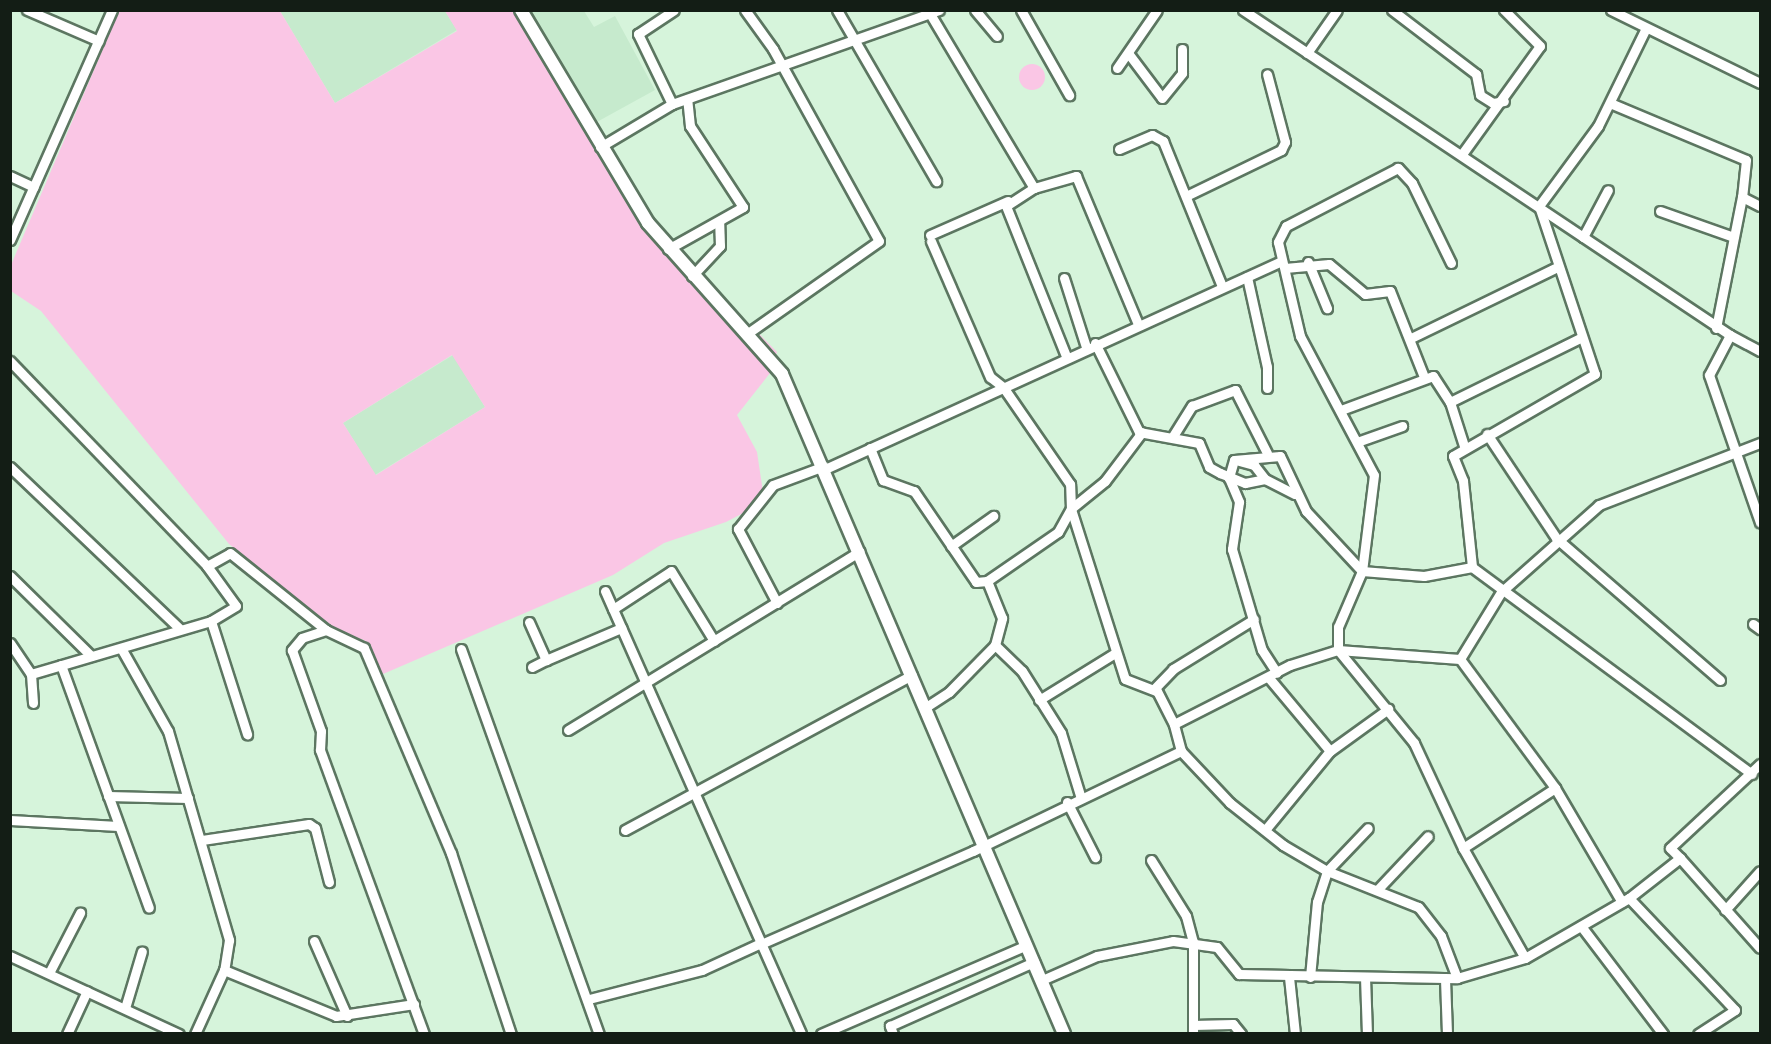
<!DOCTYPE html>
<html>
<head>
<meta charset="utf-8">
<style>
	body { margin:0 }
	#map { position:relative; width:1771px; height:1044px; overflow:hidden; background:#d6f4db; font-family:"Alegreya Sans",sans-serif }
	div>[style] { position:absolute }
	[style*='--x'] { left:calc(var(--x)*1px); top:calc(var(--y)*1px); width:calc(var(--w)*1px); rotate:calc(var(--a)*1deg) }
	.built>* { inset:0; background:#c6eacd }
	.green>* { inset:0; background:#fac6e5 }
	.round { border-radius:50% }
	.roads { filter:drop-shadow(2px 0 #5c7661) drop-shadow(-2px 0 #5c7661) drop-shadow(0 2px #5c7661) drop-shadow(0 -2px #5c7661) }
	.street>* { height:9px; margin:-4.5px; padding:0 4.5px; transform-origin:4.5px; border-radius:4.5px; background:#fff }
	.secondary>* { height:12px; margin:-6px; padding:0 6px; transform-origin:6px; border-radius:6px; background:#fff }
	span { translate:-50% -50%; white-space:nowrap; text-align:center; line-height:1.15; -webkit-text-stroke:6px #d6f4db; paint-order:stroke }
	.frame { position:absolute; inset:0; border:12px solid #131d15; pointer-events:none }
</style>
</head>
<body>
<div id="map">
	<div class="built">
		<div style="clip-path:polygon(280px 11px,445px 11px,457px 30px,335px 103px)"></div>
		<div style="clip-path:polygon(528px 11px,584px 11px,594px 27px,615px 16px,655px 90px,595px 123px)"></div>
		<div style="clip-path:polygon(453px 355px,485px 407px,375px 475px,343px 423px)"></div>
	</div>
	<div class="green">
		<div style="clip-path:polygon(evenodd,119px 11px,280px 11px,335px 103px,457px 31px,445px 11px,528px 11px,652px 217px,677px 251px,777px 352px,770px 373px,737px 415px,757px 452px,763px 492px,749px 510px,726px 522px,664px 543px,613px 575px,383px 674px,364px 640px,338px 631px,229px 544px,41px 311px,11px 291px,11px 265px,119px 11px,452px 355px,485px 407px,376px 475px,343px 423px,452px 355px)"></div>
		<div class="round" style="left:1019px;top:64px;width:26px;height:26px"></div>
	</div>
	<div class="roads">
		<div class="street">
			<div style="--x:27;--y:10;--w:78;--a:23.3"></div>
			<div style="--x:745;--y:10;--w:48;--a:54.3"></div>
			<div style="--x:773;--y:49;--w:219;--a:61.1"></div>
			<div style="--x:879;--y:241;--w:160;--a:144.9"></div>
			<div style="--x:837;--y:10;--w:198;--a:59.9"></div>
			<div style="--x:975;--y:10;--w:34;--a:50"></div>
			<div style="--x:1021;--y:10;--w:98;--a:60.5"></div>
			<div style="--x:1243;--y:10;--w:585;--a:33.72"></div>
			<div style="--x:1392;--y:10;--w:106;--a:37.3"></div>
			<div style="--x:1476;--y:74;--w:21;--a:79"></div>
			<div style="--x:1480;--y:95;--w:15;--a:32"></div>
			<div style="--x:1493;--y:103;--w:11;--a:-10"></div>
			<div style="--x:1611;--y:10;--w:166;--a:26.1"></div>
			<div style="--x:929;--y:12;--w:205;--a:59.2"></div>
			<div style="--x:1646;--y:28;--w:109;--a:116.1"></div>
			<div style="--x:1598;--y:126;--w:99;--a:126.4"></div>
			<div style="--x:1539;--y:206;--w:177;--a:71.6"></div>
			<div style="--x:1595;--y:374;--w:164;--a:150"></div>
			<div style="--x:1453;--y:456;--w:27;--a:68"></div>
			<div style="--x:1463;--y:481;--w:86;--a:84"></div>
			<div style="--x:1472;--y:567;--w:348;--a:36.5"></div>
			<div style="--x:1128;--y:53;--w:56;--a:52.9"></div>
			<div style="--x:1162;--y:98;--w:32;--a:-51"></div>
			<div style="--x:1182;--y:73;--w:24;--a:-90"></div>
			<div style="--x:1307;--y:53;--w:52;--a:-55.1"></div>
			<div style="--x:1117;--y:68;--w:70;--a:-55.4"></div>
			<div style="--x:1610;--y:103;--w:147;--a:22.7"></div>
			<div style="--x:1746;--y:160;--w:37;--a:96"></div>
			<div style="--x:1742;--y:197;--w:20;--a:27"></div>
			<div style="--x:672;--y:104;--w:78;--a:-115.9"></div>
			<div style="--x:638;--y:34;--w:43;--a:-33.7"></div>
			<div style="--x:600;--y:147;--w:84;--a:-30.8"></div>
			<div style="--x:672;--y:104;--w:283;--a:-19.4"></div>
			<div style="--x:1119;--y:149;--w:36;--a:-23"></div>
			<div style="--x:1152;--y:135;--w:13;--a:29"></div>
			<div style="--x:1163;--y:141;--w:157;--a:67.9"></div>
			<div style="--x:1462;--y:154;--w:133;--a:-54.2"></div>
			<div style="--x:1540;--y:46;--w:51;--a:-135"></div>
			<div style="--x:10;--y:176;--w:26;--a:25"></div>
			<div style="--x:1186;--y:196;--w:106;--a:-25.8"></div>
			<div style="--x:1281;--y:150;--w:9;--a:-63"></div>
			<div style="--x:1285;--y:142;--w:70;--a:-104.8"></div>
			<div style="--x:1660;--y:211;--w:78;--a:19.4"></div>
			<div style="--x:930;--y:235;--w:85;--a:-23.6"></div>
			<div style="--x:1583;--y:237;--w:53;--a:-62"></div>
			<div style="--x:10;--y:240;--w:252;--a:-66.1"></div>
			<div style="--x:668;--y:249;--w:86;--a:-29.2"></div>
			<div style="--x:743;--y:207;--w:97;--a:-123.2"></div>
			<div style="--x:690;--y:126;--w:27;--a:-96"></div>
			<div style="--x:1308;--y:262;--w:50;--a:67.6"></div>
			<div style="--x:1451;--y:263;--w:89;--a:-116"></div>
			<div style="--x:1412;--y:183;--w:21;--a:-133"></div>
			<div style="--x:1398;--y:168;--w:126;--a:152.6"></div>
			<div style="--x:1286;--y:226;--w:18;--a:117"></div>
			<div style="--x:1278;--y:242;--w:97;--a:76.8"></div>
			<div style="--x:1300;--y:336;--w:157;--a:62"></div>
			<div style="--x:1374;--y:475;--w:97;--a:97.1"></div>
			<div style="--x:1362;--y:571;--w:61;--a:113.2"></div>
			<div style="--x:1338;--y:627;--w:23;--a:90"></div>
			<div style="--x:1338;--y:650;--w:120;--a:50.7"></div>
			<div style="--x:1414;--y:743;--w:116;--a:65"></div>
			<div style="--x:1463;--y:848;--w:126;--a:60.6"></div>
			<div style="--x:1285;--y:268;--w:44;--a:-5.2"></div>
			<div style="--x:1329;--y:264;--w:47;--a:39.8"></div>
			<div style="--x:1365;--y:294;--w:25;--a:-7"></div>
			<div style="--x:1390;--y:291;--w:92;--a:68.4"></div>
			<div style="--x:692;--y:276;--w:41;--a:-47"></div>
			<div style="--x:720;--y:246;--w:23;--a:-92"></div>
			<div style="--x:1247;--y:277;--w:92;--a:77.5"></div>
			<div style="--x:1267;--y:367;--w:21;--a:90"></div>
			<div style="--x:1064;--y:278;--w:72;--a:72.3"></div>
			<div style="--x:1716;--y:328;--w:134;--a:-78.8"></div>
			<div style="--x:1411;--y:338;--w:160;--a:-25.9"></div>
			<div style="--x:1095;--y:343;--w:99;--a:63.7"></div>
			<div style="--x:1139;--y:432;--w:61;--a:10.4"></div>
			<div style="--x:1199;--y:443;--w:26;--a:67"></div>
			<div style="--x:1209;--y:467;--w:13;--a:29"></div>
			<div style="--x:1220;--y:473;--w:27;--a:22"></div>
			<div style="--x:1245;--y:483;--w:20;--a:-11"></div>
			<div style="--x:1265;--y:479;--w:33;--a:27"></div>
			<div style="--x:1760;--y:351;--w:34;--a:-152"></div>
			<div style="--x:1730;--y:335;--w:45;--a:117.7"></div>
			<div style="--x:1709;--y:375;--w:156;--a:70.9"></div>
			<div style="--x:1066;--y:356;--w:162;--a:-111.8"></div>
			<div style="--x:1006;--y:206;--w:33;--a:-33"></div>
			<div style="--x:1034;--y:188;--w:44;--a:-15.9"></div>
			<div style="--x:1076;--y:176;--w:160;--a:67.3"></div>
			<div style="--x:10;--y:361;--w:284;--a:46.1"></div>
			<div style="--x:207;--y:566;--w:49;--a:54.1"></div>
			<div style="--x:236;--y:606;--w:29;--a:149"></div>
			<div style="--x:211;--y:621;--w:188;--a:163.6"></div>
			<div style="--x:1450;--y:402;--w:145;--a:-26.2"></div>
			<div style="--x:1341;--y:410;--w:98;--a:-20.3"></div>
			<div style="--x:1433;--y:376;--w:31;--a:57"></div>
			<div style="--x:1450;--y:402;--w:46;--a:72.3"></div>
			<div style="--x:1487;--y:434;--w:125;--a:56.4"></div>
			<div style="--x:1556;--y:538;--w:217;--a:40.9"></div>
			<div style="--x:1173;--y:436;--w:36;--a:-58"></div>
			<div style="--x:1192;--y:406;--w:46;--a:-20.4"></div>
			<div style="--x:1235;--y:390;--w:71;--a:63.1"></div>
			<div style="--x:1357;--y:442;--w:48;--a:-19.6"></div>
			<div style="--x:870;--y:448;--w:35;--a:68"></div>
			<div style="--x:883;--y:480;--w:33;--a:20"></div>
			<div style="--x:914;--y:491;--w:110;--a:55.7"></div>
			<div style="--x:976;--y:582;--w:11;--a:-5"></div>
			<div style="--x:987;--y:581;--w:86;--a:-34.6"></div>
			<div style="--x:1058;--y:532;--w:26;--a:-61"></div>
			<div style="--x:1071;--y:509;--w:25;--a:-92"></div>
			<div style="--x:1070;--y:484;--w:118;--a:-124.6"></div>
			<div style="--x:1003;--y:387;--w:16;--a:-142"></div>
			<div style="--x:990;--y:377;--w:148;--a:-113.5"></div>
			<div style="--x:1234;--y:460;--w:46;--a:-5"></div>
			<div style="--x:1280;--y:456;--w:61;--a:64.7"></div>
			<div style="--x:1306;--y:511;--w:82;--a:47"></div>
			<div style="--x:1362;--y:571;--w:62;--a:4.6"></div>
			<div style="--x:1424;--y:576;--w:49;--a:-10.6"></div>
			<div style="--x:1234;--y:460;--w:19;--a:106"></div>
			<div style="--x:1229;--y:478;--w:26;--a:67"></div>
			<div style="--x:1239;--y:502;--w:48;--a:98.5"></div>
			<div style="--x:1232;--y:549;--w:105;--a:73.5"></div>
			<div style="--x:1262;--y:650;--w:27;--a:57"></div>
			<div style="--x:1239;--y:461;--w:16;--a:15"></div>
			<div style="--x:1254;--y:465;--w:18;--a:52"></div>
			<div style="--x:10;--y:467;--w:233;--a:43.6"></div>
			<div style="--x:825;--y:469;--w:500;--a:-24.5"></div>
			<div style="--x:1073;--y:507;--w:41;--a:-39.1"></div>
			<div style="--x:1105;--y:481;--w:61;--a:-52.9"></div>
			<div style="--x:1071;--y:509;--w:178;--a:72.4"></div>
			<div style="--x:1125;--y:679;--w:34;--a:21"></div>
			<div style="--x:1157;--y:691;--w:37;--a:63"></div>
			<div style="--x:951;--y:546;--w:52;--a:-35.5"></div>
			<div style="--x:207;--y:566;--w:26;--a:-29"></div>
			<div style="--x:230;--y:553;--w:123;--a:38.7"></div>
			<div style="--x:326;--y:630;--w:42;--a:25.3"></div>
			<div style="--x:364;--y:648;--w:223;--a:67"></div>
			<div style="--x:451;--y:853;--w:191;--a:71.7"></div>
			<div style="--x:10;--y:576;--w:114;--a:44.6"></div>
			<div style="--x:605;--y:591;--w:484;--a:66.1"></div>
			<div style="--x:777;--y:603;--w:84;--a:-117.8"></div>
			<div style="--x:738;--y:529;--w:56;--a:-51.5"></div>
			<div style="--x:773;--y:485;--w:54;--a:-20.4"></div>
			<div style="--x:613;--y:609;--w:69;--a:-33.2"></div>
			<div style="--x:671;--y:571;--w:82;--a:58.4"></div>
			<div style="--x:211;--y:621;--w:119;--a:72.3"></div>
			<div style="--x:529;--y:622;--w:42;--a:65.9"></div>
			<div style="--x:546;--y:660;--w:82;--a:-23.1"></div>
			<div style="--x:1753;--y:624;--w:9;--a:36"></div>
			<div style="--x:326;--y:630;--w:25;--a:162"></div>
			<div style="--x:302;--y:638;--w:16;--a:130"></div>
			<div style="--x:292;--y:650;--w:86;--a:70.3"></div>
			<div style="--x:321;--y:731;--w:19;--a:93"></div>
			<div style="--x:320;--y:750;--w:302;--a:69.9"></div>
			<div style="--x:10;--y:643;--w:37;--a:56"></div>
			<div style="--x:31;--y:674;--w:29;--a:86"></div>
			<div style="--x:995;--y:645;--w:37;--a:44"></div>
			<div style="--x:1022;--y:671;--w:73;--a:57.8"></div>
			<div style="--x:1061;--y:733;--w:65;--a:73"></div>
			<div style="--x:121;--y:648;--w:95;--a:60.5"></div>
			<div style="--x:168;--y:731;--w:218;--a:73.7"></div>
			<div style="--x:229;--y:940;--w:30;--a:99"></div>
			<div style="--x:224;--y:970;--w:70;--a:114.4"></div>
			<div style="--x:461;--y:649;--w:409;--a:70.3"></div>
			<div style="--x:1460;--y:659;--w:160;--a:53.6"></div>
			<div style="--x:1555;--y:788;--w:132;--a:59.6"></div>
			<div style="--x:61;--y:665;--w:258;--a:70.1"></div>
			<div style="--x:532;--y:667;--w:16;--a:-27"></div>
			<div style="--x:1269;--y:678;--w:95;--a:50.1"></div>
			<div style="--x:1154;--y:689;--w:28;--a:-46"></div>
			<div style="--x:1173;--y:669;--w:95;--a:-31.7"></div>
			<div style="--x:1039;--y:700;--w:89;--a:-31.7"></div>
			<div style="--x:926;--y:707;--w:27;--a:-33"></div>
			<div style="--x:949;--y:692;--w:66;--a:-45.6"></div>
			<div style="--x:995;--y:645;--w:28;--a:-75"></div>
			<div style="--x:1002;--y:618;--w:40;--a:-112"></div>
			<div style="--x:568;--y:730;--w:342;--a:-31.5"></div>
			<div style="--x:108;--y:796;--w:80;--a:1.4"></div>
			<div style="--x:1067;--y:802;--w:62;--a:63"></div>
			<div style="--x:10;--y:820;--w:108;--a:3.2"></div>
			<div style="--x:625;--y:830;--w:326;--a:-28.4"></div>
			<div style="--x:1265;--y:830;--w:102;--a:-50.6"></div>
			<div style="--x:1330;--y:751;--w:72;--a:-35.9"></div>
			<div style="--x:202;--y:840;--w:108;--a:-8.5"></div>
			<div style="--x:309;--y:824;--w:7;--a:34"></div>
			<div style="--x:315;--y:828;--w:56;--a:75.5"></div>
			<div style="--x:1463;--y:848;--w:110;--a:-33.1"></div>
			<div style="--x:1680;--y:858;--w:120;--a:48.4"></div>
			<div style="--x:1151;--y:860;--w:66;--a:58"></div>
			<div style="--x:1186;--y:916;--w:27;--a:75"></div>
			<div style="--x:1193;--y:942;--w:92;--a:90"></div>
			<div style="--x:1379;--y:888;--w:71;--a:-46.7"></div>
			<div style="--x:1629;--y:898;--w:154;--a:46.6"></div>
			<div style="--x:1735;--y:1010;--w:44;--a:147"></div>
			<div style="--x:1725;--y:910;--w:52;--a:-48.1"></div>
			<div style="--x:1581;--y:926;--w:136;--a:52.8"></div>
			<div style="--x:314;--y:941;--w:82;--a:66.3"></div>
			<div style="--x:761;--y:944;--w:232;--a:-23.7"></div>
			<div style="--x:973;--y:851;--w:231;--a:-25.7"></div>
			<div style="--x:1181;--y:751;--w:28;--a:-105"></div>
			<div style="--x:1174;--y:724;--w:130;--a:-27"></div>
			<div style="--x:1290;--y:665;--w:50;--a:-17.4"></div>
			<div style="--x:1338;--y:650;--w:122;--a:4.2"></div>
			<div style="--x:1460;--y:659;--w:79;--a:-58.5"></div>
			<div style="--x:1501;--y:592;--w:131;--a:-41.6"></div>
			<div style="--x:1599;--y:505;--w:173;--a:-21.1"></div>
			<div style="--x:10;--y:956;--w:186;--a:24.8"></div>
			<div style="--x:224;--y:970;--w:121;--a:22.3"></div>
			<div style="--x:336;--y:1016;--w:79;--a:-8.7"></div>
			<div style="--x:49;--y:973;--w:68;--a:-62.7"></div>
			<div style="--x:1289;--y:977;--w:57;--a:84"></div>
			<div style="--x:1310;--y:977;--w:75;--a:-84.7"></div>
			<div style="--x:1317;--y:902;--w:33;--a:-72"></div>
			<div style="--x:1327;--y:871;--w:59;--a:-46.4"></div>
			<div style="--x:1365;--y:977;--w:57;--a:88"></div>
			<div style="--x:1457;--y:978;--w:71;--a:-16.4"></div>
			<div style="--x:1525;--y:958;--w:120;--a:-30"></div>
			<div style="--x:1629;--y:898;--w:65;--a:-38.1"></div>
			<div style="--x:1680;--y:858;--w:14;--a:-135"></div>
			<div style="--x:1670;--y:848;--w:123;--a:-43"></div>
			<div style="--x:1445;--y:979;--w:55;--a:87.9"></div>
			<div style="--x:1042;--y:980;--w:60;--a:-23.6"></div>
			<div style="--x:1097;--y:956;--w:77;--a:-11.2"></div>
			<div style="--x:1173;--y:941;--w:44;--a:7.8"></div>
			<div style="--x:1217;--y:947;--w:35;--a:51"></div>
			<div style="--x:1239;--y:974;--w:218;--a:1.1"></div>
			<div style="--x:1457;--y:978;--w:45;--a:-110.9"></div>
			<div style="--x:1441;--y:936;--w:37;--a:-128"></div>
			<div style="--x:1418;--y:907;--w:98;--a:-158.4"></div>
			<div style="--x:1327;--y:871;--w:51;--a:-149.4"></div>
			<div style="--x:1283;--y:845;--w:68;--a:-141.6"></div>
			<div style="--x:1230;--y:803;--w:71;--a:-133.3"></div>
			<div style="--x:589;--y:999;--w:117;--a:-14.4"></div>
			<div style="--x:702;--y:970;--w:65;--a:-24.6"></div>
			<div style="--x:125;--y:1008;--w:59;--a:-73.4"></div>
			<div style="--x:1193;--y:1025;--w:40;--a:-1.4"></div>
			<div style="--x:1233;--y:1024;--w:13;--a:51"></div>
			<div style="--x:67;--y:1034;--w:47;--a:-65.1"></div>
			<div style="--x:821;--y:1034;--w:224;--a:-23.4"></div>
			<div style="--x:893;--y:1034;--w:9;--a:-111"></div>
			<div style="--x:890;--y:1026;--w:158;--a:-24"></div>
		</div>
		<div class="secondary">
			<div style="--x:521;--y:10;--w:248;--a:59.2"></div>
			<div style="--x:648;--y:223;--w:202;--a:48.4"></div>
			<div style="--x:782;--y:374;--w:718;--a:66.86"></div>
		</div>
	</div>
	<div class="frame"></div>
</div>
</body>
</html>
